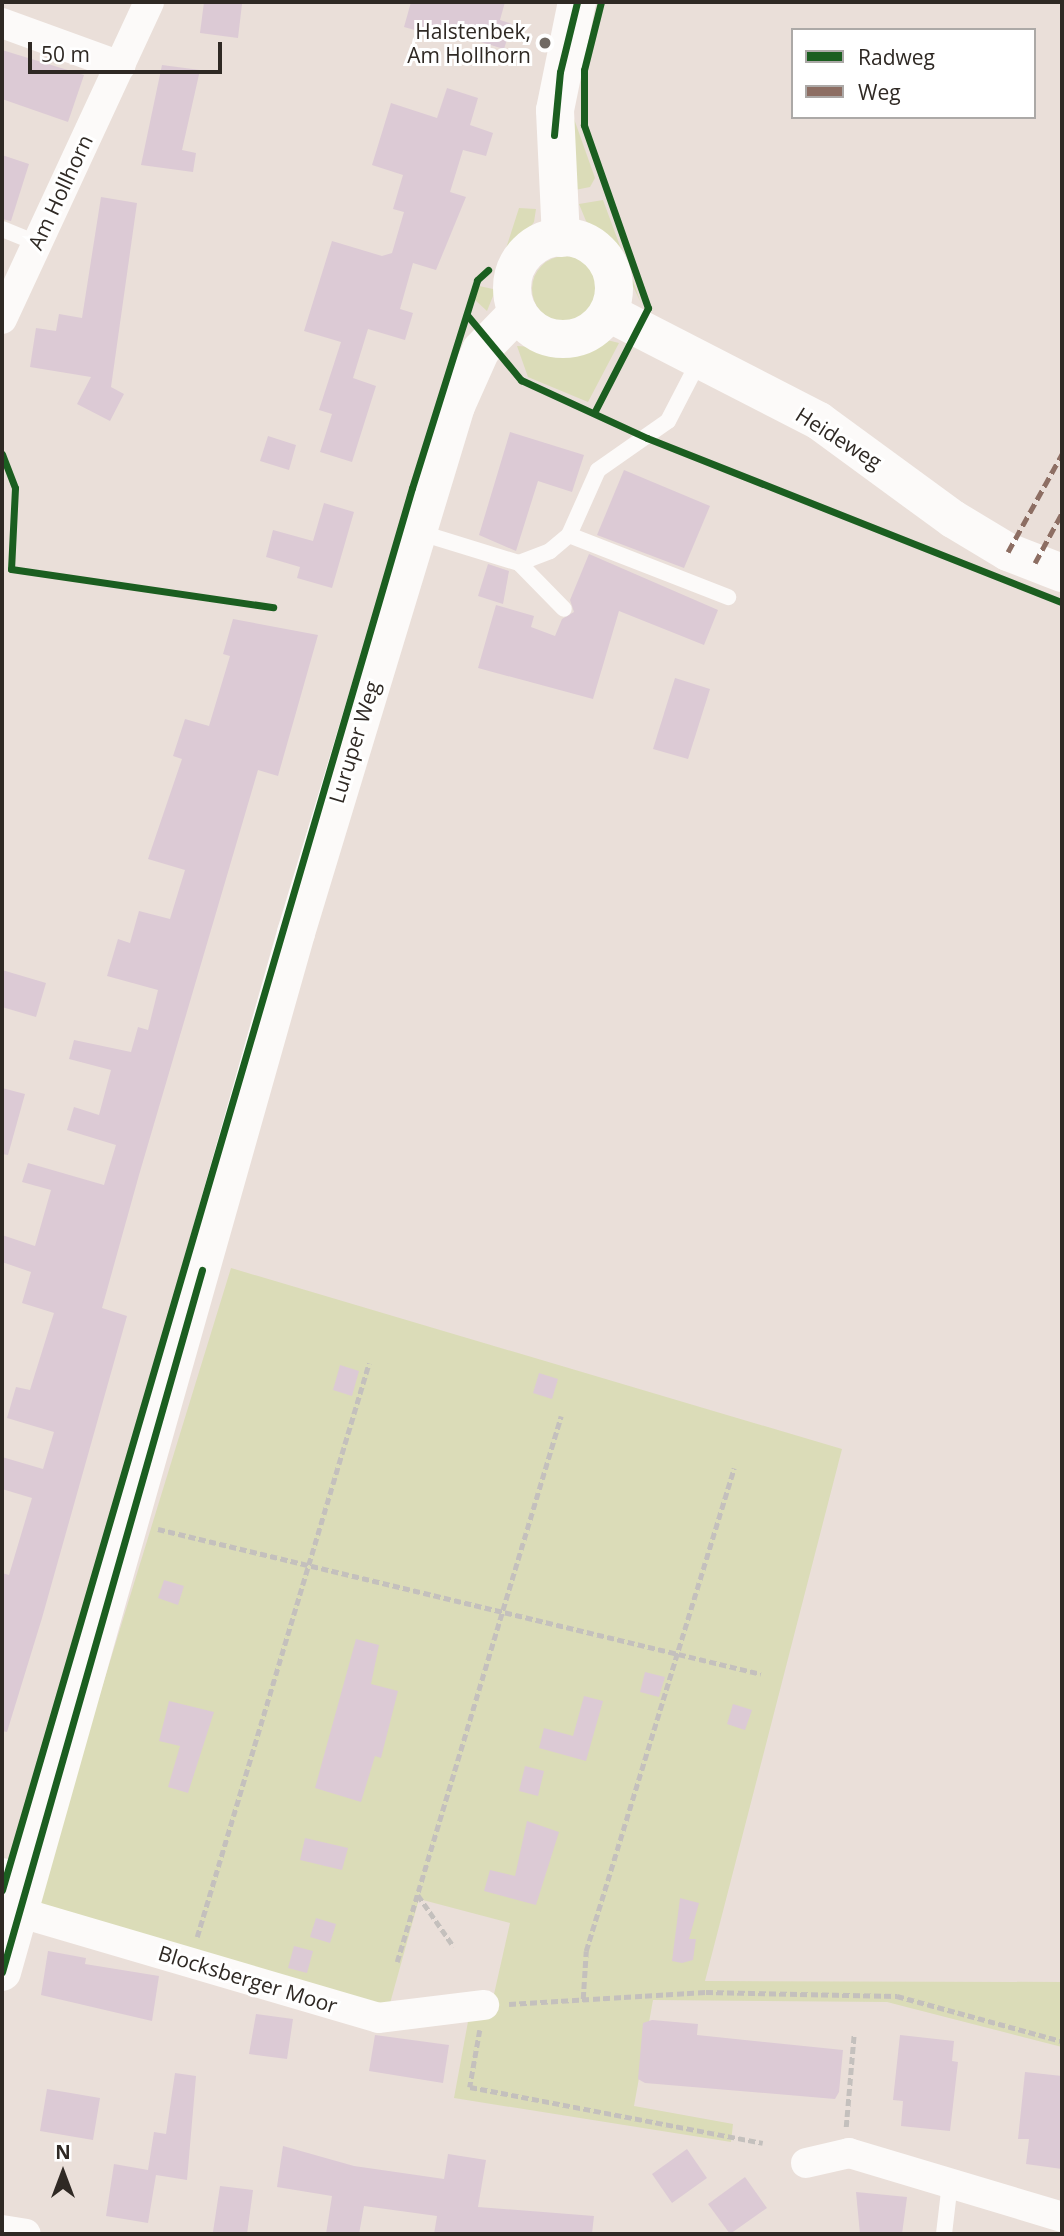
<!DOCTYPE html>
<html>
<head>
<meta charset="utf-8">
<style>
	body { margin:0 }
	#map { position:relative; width:1064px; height:2236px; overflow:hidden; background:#eadfd9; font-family:"Open Sans",sans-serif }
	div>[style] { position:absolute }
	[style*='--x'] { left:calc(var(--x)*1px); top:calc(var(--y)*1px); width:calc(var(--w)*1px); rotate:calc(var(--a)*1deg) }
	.green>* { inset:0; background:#dbdcb8 }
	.round { border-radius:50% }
	.building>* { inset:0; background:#dccad5 }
	.path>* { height:4.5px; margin-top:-2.25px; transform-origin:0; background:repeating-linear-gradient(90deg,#c4c0bd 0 7px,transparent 0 10.5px) }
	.lane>* { height:16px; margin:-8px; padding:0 8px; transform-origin:8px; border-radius:8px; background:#fcfaf9 }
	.street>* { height:30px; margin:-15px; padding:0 15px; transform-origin:15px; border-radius:15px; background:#fcfaf9 }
	.secondary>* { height:38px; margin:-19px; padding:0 19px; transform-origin:19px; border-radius:19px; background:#fcfaf9 }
	.secondary>.ring { margin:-19px; padding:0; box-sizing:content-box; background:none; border:38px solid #fcfaf9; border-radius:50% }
	.quiet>* { height:5px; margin-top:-2.5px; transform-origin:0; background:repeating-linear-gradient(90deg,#8d6e63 0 10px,transparent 0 15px) }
	.cycleway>* { height:7px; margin:-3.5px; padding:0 3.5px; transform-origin:3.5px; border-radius:3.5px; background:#1b5e20 }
	.dots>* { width:19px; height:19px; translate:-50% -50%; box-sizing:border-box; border:4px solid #fff; border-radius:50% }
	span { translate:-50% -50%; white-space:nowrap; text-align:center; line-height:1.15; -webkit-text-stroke:6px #fff; paint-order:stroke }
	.poi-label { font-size:21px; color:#2f2924 }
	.right { translate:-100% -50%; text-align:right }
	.street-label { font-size:21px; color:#2f2924 }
	.frame { position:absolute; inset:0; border:4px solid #2f2924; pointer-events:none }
	.legend { position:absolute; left:791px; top:28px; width:245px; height:91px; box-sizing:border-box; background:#fff; border:2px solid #aca9a7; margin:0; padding:9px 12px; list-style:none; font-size:21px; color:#2f2924 }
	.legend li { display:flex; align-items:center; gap:14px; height:35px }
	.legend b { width:35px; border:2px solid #aca9a7 }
	.north { position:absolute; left:28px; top:2138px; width:70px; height:70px; -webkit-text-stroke:5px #fff; paint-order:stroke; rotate:0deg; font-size:19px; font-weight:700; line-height:28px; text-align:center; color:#2f2924 }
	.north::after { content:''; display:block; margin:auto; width:24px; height:32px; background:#2f2924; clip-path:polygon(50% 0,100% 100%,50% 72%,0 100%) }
	.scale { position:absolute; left:28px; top:42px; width:194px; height:32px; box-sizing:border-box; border:4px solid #2f2924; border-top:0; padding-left:9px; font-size:21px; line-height:24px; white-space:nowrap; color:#2f2924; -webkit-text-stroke:5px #fff; paint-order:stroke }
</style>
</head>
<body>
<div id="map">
	<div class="green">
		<div style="clip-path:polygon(573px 116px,595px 178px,590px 187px,575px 190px)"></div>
		<div style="clip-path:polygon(603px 200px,641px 303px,615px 249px,586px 221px,579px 204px)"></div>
		<div style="clip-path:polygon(519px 208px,536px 209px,534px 222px,510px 254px,487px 311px,475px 300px,479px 286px,493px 289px)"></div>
		<div class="round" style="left:532px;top:256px;width:66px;height:66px"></div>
		<div style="clip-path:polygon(607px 340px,619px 343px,588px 402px,528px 377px,517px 346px,565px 349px)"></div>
		<div style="clip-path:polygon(231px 1268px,842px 1449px,705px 1981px,1062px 1982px,1062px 2047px,887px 2002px,653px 2000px,634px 2106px,733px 2124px,731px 2142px,454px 2098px,469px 2016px,490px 2012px,510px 1923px,419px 1899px,389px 2007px,36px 1902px)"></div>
	</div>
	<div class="building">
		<div style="clip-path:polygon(204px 2px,242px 4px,238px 38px,200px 33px)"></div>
		<div style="clip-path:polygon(411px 2px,505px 2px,500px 20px,512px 24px,504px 49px,438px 29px,436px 36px,404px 27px)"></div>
		<div style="clip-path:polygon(2px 50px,84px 75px,68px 122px,2px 99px)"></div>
		<div style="clip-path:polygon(162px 65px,200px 70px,182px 150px,196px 153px,193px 172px,141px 165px)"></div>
		<div style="clip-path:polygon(447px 88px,478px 98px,470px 125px,493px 133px,486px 156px,463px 150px,450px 192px,466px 197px,436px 270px,413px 263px,400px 309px,413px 313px,405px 340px,368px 329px,353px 378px,376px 386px,352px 462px,320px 452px,332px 414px,319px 410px,341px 342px,304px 331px,332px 241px,382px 256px,392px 253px,404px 212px,393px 209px,403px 175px,372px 165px,391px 103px,437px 118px)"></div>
		<div style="clip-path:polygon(2px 155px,29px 164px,11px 221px,2px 219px)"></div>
		<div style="clip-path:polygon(101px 197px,137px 203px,111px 387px,124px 394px,110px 421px,77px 404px,91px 377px,30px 367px,36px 328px,56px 331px,59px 314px,82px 318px)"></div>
		<div style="clip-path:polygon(510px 432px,584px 455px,572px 492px,538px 481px,516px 551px,479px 535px)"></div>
		<div style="clip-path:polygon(268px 436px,296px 445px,289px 470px,260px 461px)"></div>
		<div style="clip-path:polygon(624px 470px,710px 506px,684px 568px,597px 535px)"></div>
		<div style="clip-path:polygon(324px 503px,354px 512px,332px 588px,297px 578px,300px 567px,266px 557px,273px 530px,313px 541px)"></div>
		<div style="clip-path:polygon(589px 554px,718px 610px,704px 645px,619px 611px,593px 699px,478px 668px,496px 605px,534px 616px,531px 627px,555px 636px,562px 619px,574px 612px,570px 600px)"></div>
		<div style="clip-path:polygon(488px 564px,509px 571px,503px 604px,478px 596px)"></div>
		<div style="clip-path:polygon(233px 619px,318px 635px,278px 776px,258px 770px,139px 1175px,102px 1308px,127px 1316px,42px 1618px,7px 1732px,2px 1731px,2px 1573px,9px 1575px,32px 1498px,2px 1489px,2px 1457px,43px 1469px,54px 1432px,7px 1418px,16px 1387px,30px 1390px,54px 1313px,22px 1303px,31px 1272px,2px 1262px,2px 1235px,35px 1246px,51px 1190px,22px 1182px,28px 1163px,104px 1185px,116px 1145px,67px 1130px,74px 1107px,99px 1115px,111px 1070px,69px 1059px,74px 1040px,131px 1052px,138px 1027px,148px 1030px,158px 990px,107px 976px,118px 939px,130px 943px,139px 911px,170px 919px,185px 870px,148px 859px,182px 759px,173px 756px,185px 719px,209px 726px,230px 656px,223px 654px)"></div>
		<div style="clip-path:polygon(675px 678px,710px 689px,688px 759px,653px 749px)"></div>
		<div style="clip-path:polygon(2px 970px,46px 983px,36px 1017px,2px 1007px)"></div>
		<div style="clip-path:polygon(2px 1088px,25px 1094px,8px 1155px,2px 1154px)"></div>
		<div style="clip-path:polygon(340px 1365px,359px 1371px,352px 1396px,333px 1390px)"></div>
		<div style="clip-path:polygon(539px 1373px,558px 1379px,552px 1399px,533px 1393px)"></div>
		<div style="clip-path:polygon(164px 1580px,184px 1586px,178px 1605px,158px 1598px)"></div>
		<div style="clip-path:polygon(356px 1639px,379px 1645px,371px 1684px,398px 1691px,381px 1758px,375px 1756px,361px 1802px,315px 1788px)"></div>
		<div style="clip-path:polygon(645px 1672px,665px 1677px,659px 1697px,640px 1692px)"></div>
		<div style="clip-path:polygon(584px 1696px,603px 1701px,586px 1761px,539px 1748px,544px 1728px,573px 1736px)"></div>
		<div style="clip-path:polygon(169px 1701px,214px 1712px,188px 1793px,168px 1787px,180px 1746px,159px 1741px)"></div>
		<div style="clip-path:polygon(733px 1704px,752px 1710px,745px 1730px,727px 1724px)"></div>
		<div style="clip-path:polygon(525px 1766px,544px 1771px,538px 1796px,519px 1791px)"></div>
		<div style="clip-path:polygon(527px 1821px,559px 1832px,536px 1905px,484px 1891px,490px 1870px,515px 1876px)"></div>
		<div style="clip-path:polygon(305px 1838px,348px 1848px,342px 1870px,300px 1860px)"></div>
		<div style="clip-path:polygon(680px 1898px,699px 1903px,689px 1939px,696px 1939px,693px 1960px,682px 1963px,672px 1961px)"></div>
		<div style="clip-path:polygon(316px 1918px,336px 1924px,330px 1943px,310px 1937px)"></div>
		<div style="clip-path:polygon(294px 1946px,313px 1951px,307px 1973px,288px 1968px)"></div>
		<div style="clip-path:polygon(48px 1951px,86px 1958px,85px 1964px,159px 1976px,152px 2021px,41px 1995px)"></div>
		<div style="clip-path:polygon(256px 2014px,293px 2019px,287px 2059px,249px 2054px)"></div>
		<div style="clip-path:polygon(652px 2020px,698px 2024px,697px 2035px,843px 2050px,839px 2092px,835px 2099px,645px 2083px,638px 2079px,643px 2023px)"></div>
		<div style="clip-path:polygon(375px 2035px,449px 2045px,443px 2083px,369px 2071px)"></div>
		<div style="clip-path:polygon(900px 2035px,954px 2041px,952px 2061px,958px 2062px,950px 2131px,901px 2126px,903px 2101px,893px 2100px)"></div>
		<div style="clip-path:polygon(1025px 2072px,1062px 2076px,1062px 2169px,1026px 2164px,1029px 2139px,1018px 2139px)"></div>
		<div style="clip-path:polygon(175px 2073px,196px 2076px,187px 2180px,156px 2175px,148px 2223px,106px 2216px,114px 2164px,148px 2170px,154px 2132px,166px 2134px)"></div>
		<div style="clip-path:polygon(47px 2089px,100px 2098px,93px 2140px,40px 2131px)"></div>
		<div style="clip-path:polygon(283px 2146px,354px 2166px,444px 2179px,448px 2154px,486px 2160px,478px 2207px,594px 2216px,592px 2234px,434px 2234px,437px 2216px,364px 2206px,359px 2234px,326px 2234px,332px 2196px,277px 2187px)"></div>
		<div style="clip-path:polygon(687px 2149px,707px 2178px,672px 2203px,652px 2174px)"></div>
		<div style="clip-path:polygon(745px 2177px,767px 2208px,730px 2234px,708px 2204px)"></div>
		<div style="clip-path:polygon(220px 2186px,253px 2190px,247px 2234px,213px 2232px)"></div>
		<div style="clip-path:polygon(856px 2192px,907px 2197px,902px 2234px,860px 2234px)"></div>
	</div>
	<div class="path">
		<div style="--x:158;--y:1529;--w:620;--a:13.52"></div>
		<div style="--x:418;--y:1895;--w:63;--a:55.3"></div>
		<div style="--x:197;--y:1937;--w:599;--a:-73.32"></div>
		<div style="--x:397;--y:1962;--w:570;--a:-73.28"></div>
		<div style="--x:583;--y:1999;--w:48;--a:-86.4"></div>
		<div style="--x:586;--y:1951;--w:505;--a:-72.96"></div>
		<div style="--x:509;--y:2004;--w:197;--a:-3.5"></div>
		<div style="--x:706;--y:1992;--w:191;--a:1.2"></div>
		<div style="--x:897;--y:1996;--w:171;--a:15.3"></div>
		<div style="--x:480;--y:2030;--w:58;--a:100"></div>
		<div style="--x:470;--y:2087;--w:298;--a:10.8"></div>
		<div style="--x:846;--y:2127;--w:93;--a:-85.1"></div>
	</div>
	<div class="lane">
		<div style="--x:2;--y:229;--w:35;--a:22"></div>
		<div style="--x:418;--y:532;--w:106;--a:17.1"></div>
		<div style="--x:519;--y:563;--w:64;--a:45.6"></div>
		<div style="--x:569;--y:535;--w:171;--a:21.3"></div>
		<div style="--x:519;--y:563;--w:33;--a:-21"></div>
		<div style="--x:550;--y:551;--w:25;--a:-40"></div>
		<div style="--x:569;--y:535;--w:71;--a:-66"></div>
		<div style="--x:598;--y:470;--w:85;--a:-35"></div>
		<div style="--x:668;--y:421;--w:68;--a:-62.7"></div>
		<div style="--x:944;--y:2234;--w:51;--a:-83.3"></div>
	</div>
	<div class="street">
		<div style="--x:2;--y:23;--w:126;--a:20"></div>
		<div style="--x:2;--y:319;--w:349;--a:-65.1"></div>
		<div style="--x:2;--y:1873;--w:22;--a:16"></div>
		<div style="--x:15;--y:1911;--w:378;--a:16.4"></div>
		<div style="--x:378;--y:2018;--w:107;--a:-7"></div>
		<div style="--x:806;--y:2163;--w:44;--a:-13.1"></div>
		<div style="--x:849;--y:2153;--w:222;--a:16.7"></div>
		<div style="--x:2;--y:2230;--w:24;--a:9"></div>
	</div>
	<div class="secondary">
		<div class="ring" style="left:512px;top:237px;width:64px;height:64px"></div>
		<div style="--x:561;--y:238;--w:128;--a:-92.7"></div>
		<div style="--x:555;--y:110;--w:110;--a:-78.5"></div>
		<div style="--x:609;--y:313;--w:236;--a:27.2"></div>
		<div style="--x:819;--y:421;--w:166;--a:36.2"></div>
		<div style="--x:953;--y:519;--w:64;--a:31"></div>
		<div style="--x:1008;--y:552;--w:58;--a:21.3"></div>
		<div style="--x:2;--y:1972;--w:1080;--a:-74.2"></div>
		<div style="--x:296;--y:933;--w:551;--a:-73.11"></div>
		<div style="--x:456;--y:406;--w:61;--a:-65.9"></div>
		<div style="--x:481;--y:350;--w:53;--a:-45.8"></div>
	</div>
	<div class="quiet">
		<div style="--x:1008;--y:552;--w:112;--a:-61.1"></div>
		<div style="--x:1035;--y:563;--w:57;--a:-61.6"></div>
	</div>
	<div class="cycleway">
		<div style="--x:554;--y:135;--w:63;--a:-84.6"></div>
		<div style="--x:560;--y:72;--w:72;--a:-76.3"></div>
		<div style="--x:467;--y:315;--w:85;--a:50.3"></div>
		<div style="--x:521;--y:380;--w:139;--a:24.7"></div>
		<div style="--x:647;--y:438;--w:446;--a:21.6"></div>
		<div style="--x:595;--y:411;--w:116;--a:-62.8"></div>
		<div style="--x:648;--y:308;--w:194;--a:-109.3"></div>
		<div style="--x:584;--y:125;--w:55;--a:-90"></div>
		<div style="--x:584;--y:70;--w:70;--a:-76"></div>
		<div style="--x:2;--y:454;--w:36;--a:69"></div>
		<div style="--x:15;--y:488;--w:81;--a:92.8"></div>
		<div style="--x:11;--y:569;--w:265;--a:8.3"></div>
		<div style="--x:2;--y:1890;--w:1461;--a:-73.7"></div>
		<div style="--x:412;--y:488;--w:218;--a:-72.6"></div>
		<div style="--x:477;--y:280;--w:15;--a:-42"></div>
		<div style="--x:2;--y:1972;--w:730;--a:-74.1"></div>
	</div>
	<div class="dots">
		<div style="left:545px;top:43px;background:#706963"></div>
	</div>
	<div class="poi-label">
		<span class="right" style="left:531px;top:43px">Halstenbek,<br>Am Hollhorn</span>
	</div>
	<div class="street-label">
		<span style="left:60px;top:192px;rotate:-65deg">Am Hollhorn</span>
		<span style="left:839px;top:438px;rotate:32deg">Heideweg</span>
		<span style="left:354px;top:742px;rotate:-73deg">Luruper Weg</span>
		<span style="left:248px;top:1979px;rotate:17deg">Blocksberger Moor</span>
	</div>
	<div class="frame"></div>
	<ul class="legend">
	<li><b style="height:9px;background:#1b5e20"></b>Radweg</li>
	<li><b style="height:9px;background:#8d6e63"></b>Weg</li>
	</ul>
	<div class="north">N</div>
	<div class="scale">50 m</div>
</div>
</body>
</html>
